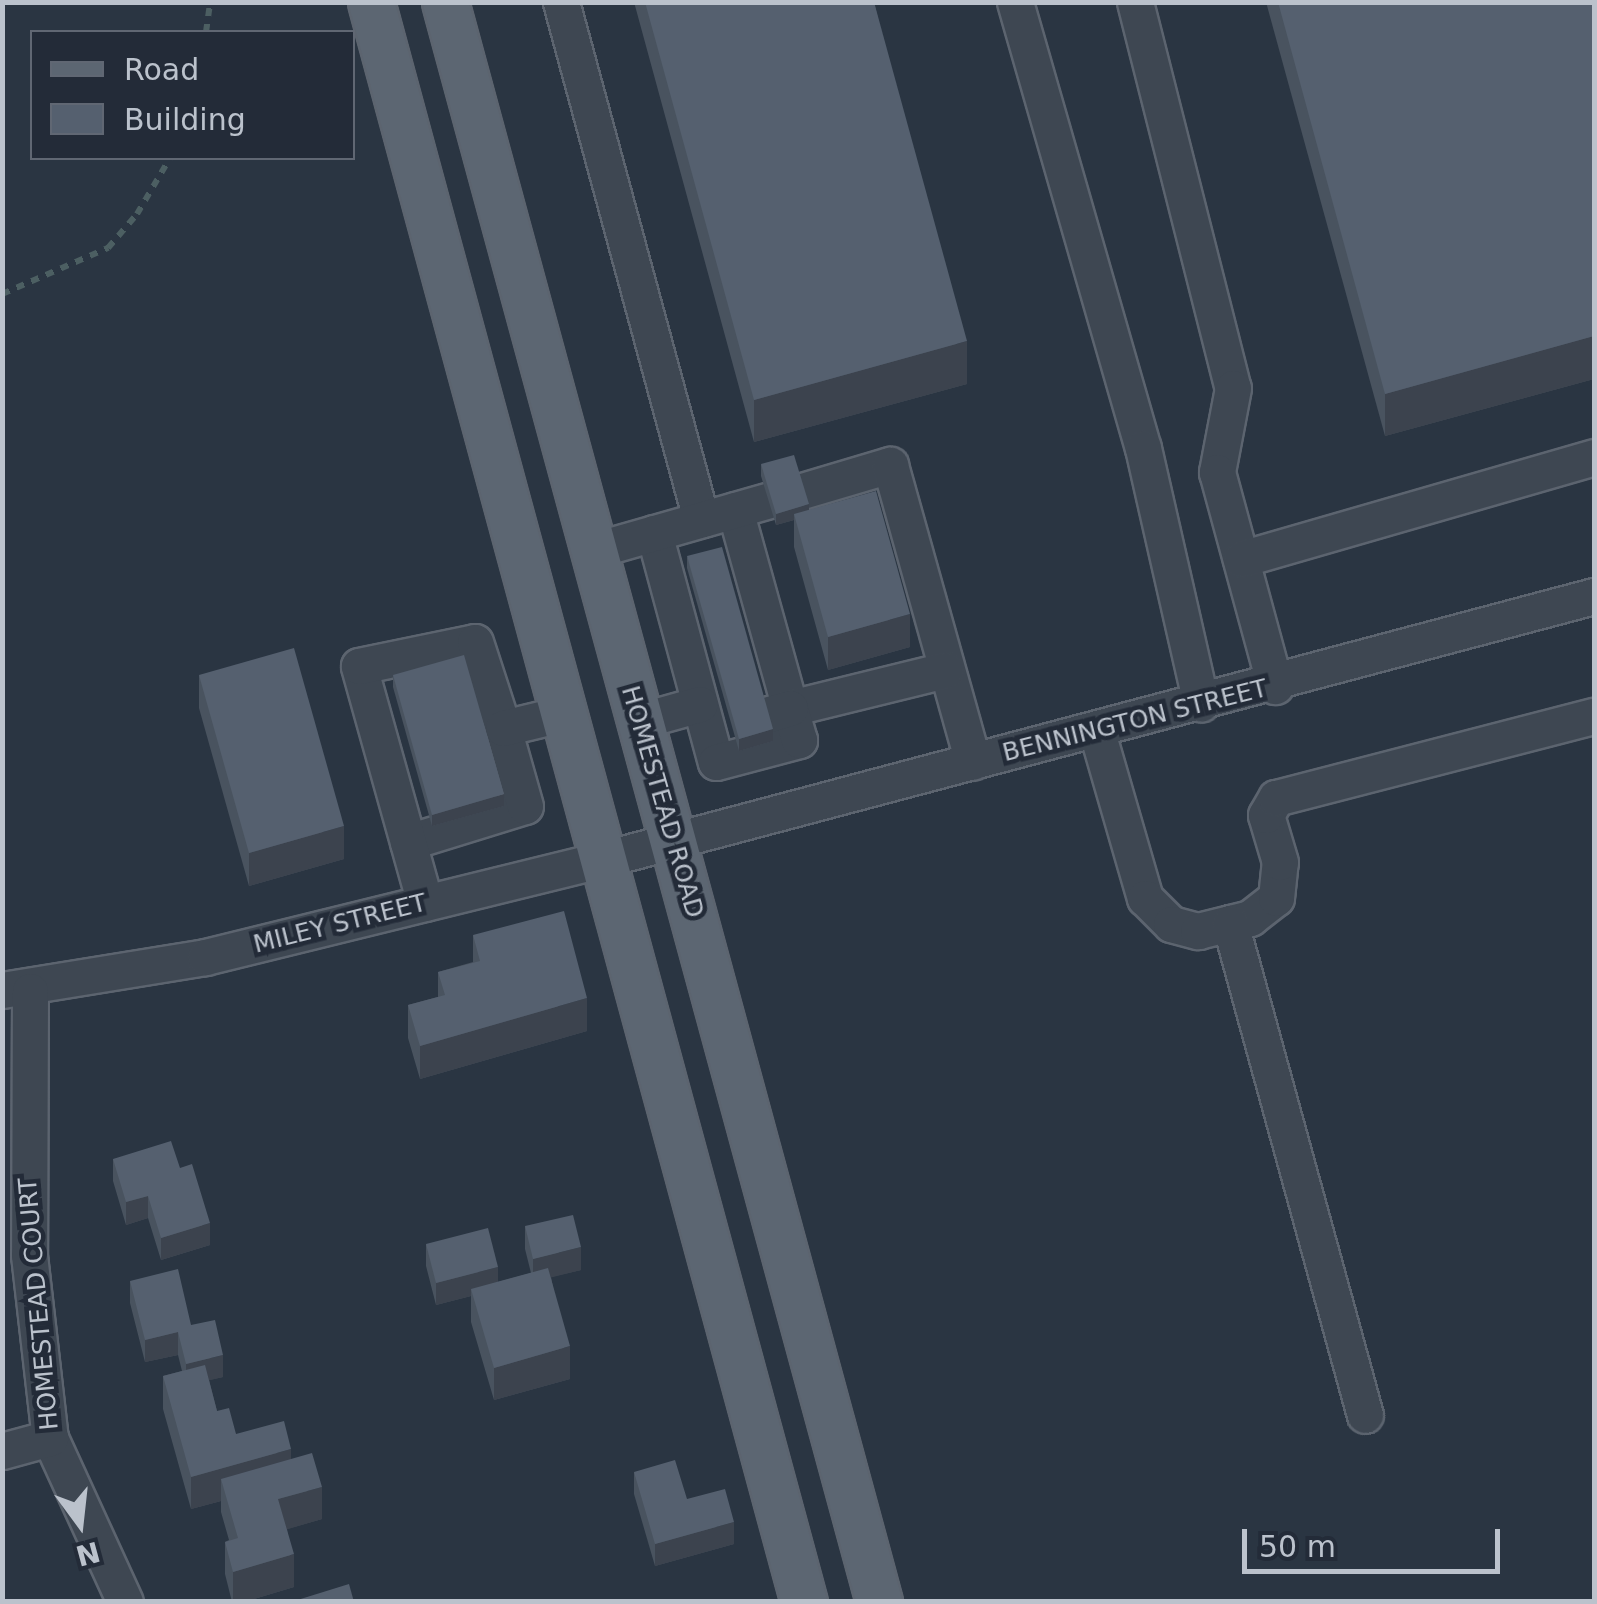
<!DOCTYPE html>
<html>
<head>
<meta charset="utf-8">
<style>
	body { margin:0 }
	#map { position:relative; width:1597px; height:1604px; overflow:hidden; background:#2a3542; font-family:"DejaVu Sans",sans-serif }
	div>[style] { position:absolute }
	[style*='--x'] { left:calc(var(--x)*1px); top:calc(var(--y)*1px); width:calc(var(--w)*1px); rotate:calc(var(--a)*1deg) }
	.path>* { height:6px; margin-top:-3px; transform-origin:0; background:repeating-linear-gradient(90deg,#4c5f62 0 8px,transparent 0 16px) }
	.roads { filter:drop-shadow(2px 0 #5c646f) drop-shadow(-2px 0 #5c646f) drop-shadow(0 2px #5c646f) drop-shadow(0 -2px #5c646f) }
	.minor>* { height:35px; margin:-17.5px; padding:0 17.5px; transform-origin:17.5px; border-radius:17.5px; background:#3e4752 }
	.major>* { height:45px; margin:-22.5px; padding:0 22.5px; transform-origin:22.5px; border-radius:22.5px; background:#5c6672 }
	.wall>* { inset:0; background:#49535f }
	.shaded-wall>* { inset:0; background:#3c434e }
	.building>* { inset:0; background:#55606f }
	span { translate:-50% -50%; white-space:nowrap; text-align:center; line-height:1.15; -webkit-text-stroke:9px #232b38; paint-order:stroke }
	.street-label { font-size:25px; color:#bbc2cc }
	.frame { position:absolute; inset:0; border:5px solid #bbc2cc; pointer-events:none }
	.legend { position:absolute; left:30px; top:30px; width:325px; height:130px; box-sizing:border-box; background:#232b38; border:2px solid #606773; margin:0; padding:12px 18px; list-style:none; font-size:30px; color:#bbc2cc }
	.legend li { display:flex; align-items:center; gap:20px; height:50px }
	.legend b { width:50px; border:2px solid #606773 }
	.north { position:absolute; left:30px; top:1474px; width:100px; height:100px; -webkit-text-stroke:8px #232b38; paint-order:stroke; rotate:165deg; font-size:28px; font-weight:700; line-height:40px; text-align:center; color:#bbc2cc }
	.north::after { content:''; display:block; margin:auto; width:35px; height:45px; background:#bbc2cc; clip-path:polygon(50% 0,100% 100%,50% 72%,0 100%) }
	.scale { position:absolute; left:1242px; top:1529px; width:258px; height:45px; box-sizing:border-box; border:5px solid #bbc2cc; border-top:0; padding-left:12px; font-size:30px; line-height:35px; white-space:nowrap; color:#bbc2cc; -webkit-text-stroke:8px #232b38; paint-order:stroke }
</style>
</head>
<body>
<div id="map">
	<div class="path">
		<div style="--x:206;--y:32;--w:30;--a:-82"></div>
		<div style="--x:2;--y:294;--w:116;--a:-23.5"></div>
		<div style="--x:108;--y:248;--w:45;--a:-49.5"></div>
		<div style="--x:137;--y:214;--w:65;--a:-59.5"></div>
	</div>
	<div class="roads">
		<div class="minor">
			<div style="--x:561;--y:2;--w:536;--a:74.85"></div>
			<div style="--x:1015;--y:2;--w:464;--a:74"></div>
			<div style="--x:1143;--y:448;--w:262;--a:77.2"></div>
			<div style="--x:1135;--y:2;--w:398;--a:75.8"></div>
			<div style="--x:1233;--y:388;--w:86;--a:100.8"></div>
			<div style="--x:1217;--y:472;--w:222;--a:74.8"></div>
			<div style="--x:802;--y:491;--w:92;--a:-16.5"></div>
			<div style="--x:890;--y:465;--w:308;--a:74.4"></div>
			<div style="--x:735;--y:510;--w:205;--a:74.5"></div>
			<div style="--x:790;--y:708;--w:160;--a:-13.8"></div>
			<div style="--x:654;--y:533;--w:237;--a:74.9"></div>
			<div style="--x:716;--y:762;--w:86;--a:-14.8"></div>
			<div style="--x:799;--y:740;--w:33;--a:-106"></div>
			<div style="--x:790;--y:708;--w:25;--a:164"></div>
			<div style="--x:591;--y:551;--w:186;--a:-15.9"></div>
			<div style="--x:1241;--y:559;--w:367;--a:-16.1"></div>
			<div style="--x:639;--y:721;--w:63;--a:-15.6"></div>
			<div style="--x:1097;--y:732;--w:173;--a:73.9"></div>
			<div style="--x:1145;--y:898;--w:37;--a:45"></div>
			<div style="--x:1171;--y:924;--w:28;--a:15"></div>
			<div style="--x:1198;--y:931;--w:54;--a:-14"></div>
			<div style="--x:1250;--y:918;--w:33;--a:-38"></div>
			<div style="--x:1276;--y:898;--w:36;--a:-84"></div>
			<div style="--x:1280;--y:862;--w:49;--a:-106.6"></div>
			<div style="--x:1266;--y:815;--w:20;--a:-60"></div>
			<div style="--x:1276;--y:798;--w:328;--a:-14.5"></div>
			<div style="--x:408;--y:842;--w:122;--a:-17.1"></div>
			<div style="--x:525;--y:806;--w:81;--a:-105.8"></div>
			<div style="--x:425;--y:903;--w:246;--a:-105.6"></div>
			<div style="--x:359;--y:666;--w:118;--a:-11.7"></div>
			<div style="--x:475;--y:642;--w:90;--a:72"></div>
			<div style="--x:503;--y:728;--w:60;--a:-13.6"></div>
			<div style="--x:1230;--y:923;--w:510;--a:74.66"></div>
			<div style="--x:2;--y:990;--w:206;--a:-9.2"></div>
			<div style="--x:205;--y:957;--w:411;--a:-13.8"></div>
			<div style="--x:604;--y:859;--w:1024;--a:-14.88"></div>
			<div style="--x:30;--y:991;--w:264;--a:90.2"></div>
			<div style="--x:29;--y:1255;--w:184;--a:83.5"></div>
			<div style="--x:50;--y:1438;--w:180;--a:65.4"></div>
			<div style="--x:2;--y:1451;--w:50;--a:-15.2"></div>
		</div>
		<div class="major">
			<div style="--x:371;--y:2;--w:1658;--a:74.86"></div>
			<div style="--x:445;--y:2;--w:1658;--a:74.82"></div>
		</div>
	</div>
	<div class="wall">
		<div style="clip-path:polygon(634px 2px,874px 2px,967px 384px,754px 442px)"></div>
		<div style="clip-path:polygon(1266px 2px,1594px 2px,1594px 379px,1385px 436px)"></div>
		<div style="clip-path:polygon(761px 464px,809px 510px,910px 647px,828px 670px,794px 547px,794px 520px,776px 525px,761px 476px)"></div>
		<div style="clip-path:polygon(687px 556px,773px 741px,739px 751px,687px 568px)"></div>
		<div style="clip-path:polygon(199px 675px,344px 859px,249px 886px,199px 708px)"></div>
		<div style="clip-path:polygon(393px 675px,504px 806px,432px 826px,393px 687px)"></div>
		<div style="clip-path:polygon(473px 935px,587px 1031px,420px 1079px,408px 1038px,408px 1005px,438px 997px,438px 972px,473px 962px)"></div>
		<div style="clip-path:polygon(113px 1159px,180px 1168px,210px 1245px,161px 1260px,148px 1218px,126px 1225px,113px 1181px)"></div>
		<div style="clip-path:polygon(525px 1226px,581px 1270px,551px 1277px,570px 1379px,494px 1400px,471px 1322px,471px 1296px,436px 1305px,426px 1266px,426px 1244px,498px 1282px,531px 1273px,525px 1249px)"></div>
		<div style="clip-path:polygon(130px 1281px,191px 1325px,223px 1377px,209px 1380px,217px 1411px,236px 1434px,291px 1459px,322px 1519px,287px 1529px,294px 1587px,244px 1602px,232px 1602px,225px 1574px,225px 1542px,229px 1540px,221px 1512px,221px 1501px,191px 1509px,163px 1409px,163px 1376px,182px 1371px,178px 1355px,145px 1362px,130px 1303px)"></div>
		<div style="clip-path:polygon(634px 1472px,687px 1499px,734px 1544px,655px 1566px,634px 1494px)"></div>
	</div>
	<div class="shaded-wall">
		<div style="clip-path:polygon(1594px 336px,1594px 379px,1385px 436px,1385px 394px)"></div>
		<div style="clip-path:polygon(967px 341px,967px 384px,754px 442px,754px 400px)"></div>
		<div style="clip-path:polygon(809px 504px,809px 516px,794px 514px,794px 520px,776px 525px,776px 514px)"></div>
		<div style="clip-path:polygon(910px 614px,910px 647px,828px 670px,828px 637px)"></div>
		<div style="clip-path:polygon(773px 729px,773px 741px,739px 751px,739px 739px)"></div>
		<div style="clip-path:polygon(504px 794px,504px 806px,432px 826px,432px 815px)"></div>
		<div style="clip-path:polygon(344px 826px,344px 859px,249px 886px,249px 853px)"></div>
		<div style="clip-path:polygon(587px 998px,587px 1031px,420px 1079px,420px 1046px)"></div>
		<div style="clip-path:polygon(148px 1196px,148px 1218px,126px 1225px,126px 1202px)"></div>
		<div style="clip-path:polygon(210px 1223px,210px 1245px,161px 1260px,161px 1238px)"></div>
		<div style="clip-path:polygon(581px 1247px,581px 1270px,533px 1282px,533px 1259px)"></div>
		<div style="clip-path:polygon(498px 1267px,498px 1290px,471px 1289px,471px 1296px,436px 1305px,436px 1283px)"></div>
		<div style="clip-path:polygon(178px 1332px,178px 1355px,145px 1362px,145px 1340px)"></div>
		<div style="clip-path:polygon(570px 1346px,570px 1379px,494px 1400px,494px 1368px)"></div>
		<div style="clip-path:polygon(223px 1355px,223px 1377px,186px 1386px,186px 1364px)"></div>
		<div style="clip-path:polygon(291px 1449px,291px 1482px,221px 1479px,221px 1501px,191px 1509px,191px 1477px)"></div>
		<div style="clip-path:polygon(322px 1487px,322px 1519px,278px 1532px,278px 1499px)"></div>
		<div style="clip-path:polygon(734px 1522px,734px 1544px,655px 1566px,655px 1544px)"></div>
		<div style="clip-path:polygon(294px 1554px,294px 1587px,244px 1602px,233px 1602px,233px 1572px)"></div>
	</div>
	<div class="building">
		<div style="clip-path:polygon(645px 2px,874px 2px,967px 341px,754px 400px)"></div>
		<div style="clip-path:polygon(1278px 2px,1594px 2px,1594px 336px,1385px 394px)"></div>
		<div style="clip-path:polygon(794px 455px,809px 504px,776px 514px,761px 464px)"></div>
		<div style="clip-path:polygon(876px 491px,910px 614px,828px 637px,794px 514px)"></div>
		<div style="clip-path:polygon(722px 547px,773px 729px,739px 739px,687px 556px)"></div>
		<div style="clip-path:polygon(294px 648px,344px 826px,249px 853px,199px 675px)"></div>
		<div style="clip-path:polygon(464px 655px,504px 794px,432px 815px,393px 675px)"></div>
		<div style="clip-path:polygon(564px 911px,587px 998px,420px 1046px,408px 1005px,445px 995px,438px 972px,480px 961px,473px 935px)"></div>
		<div style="clip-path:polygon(171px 1141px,180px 1168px,192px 1164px,210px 1223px,161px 1238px,148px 1196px,126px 1202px,113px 1159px)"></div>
		<div style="clip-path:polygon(573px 1215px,581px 1247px,533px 1259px,525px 1226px)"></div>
		<div style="clip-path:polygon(488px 1228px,498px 1267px,436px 1283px,426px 1244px)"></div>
		<div style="clip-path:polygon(548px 1268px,570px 1346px,494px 1368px,471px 1289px)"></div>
		<div style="clip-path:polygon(178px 1269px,191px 1325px,215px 1320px,223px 1355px,186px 1364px,178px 1332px,145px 1340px,130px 1281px)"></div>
		<div style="clip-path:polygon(205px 1365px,217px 1411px,229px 1408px,236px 1434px,284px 1421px,291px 1449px,191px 1477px,163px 1376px)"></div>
		<div style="clip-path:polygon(312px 1453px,322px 1487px,278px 1499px,294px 1554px,233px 1572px,225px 1542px,238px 1538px,221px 1479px)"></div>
		<div style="clip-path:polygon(675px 1460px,687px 1499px,725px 1489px,734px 1522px,655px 1544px,634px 1472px)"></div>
		<div style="clip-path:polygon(349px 1584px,354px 1602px,291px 1602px)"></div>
	</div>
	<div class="street-label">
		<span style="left:1135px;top:721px;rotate:-14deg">BENNINGTON STREET</span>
		<span style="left:662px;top:802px;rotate:74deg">HOMESTEAD ROAD</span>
		<span style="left:340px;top:924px;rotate:-14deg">MILEY STREET</span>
		<span style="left:39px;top:1304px;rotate:-95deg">HOMESTEAD COURT</span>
	</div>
	<div class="frame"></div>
	<ul class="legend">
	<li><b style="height:12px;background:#5c6672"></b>Road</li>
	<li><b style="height:28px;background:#55606f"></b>Building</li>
	</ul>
	<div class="north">N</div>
	<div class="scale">50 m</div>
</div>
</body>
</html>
